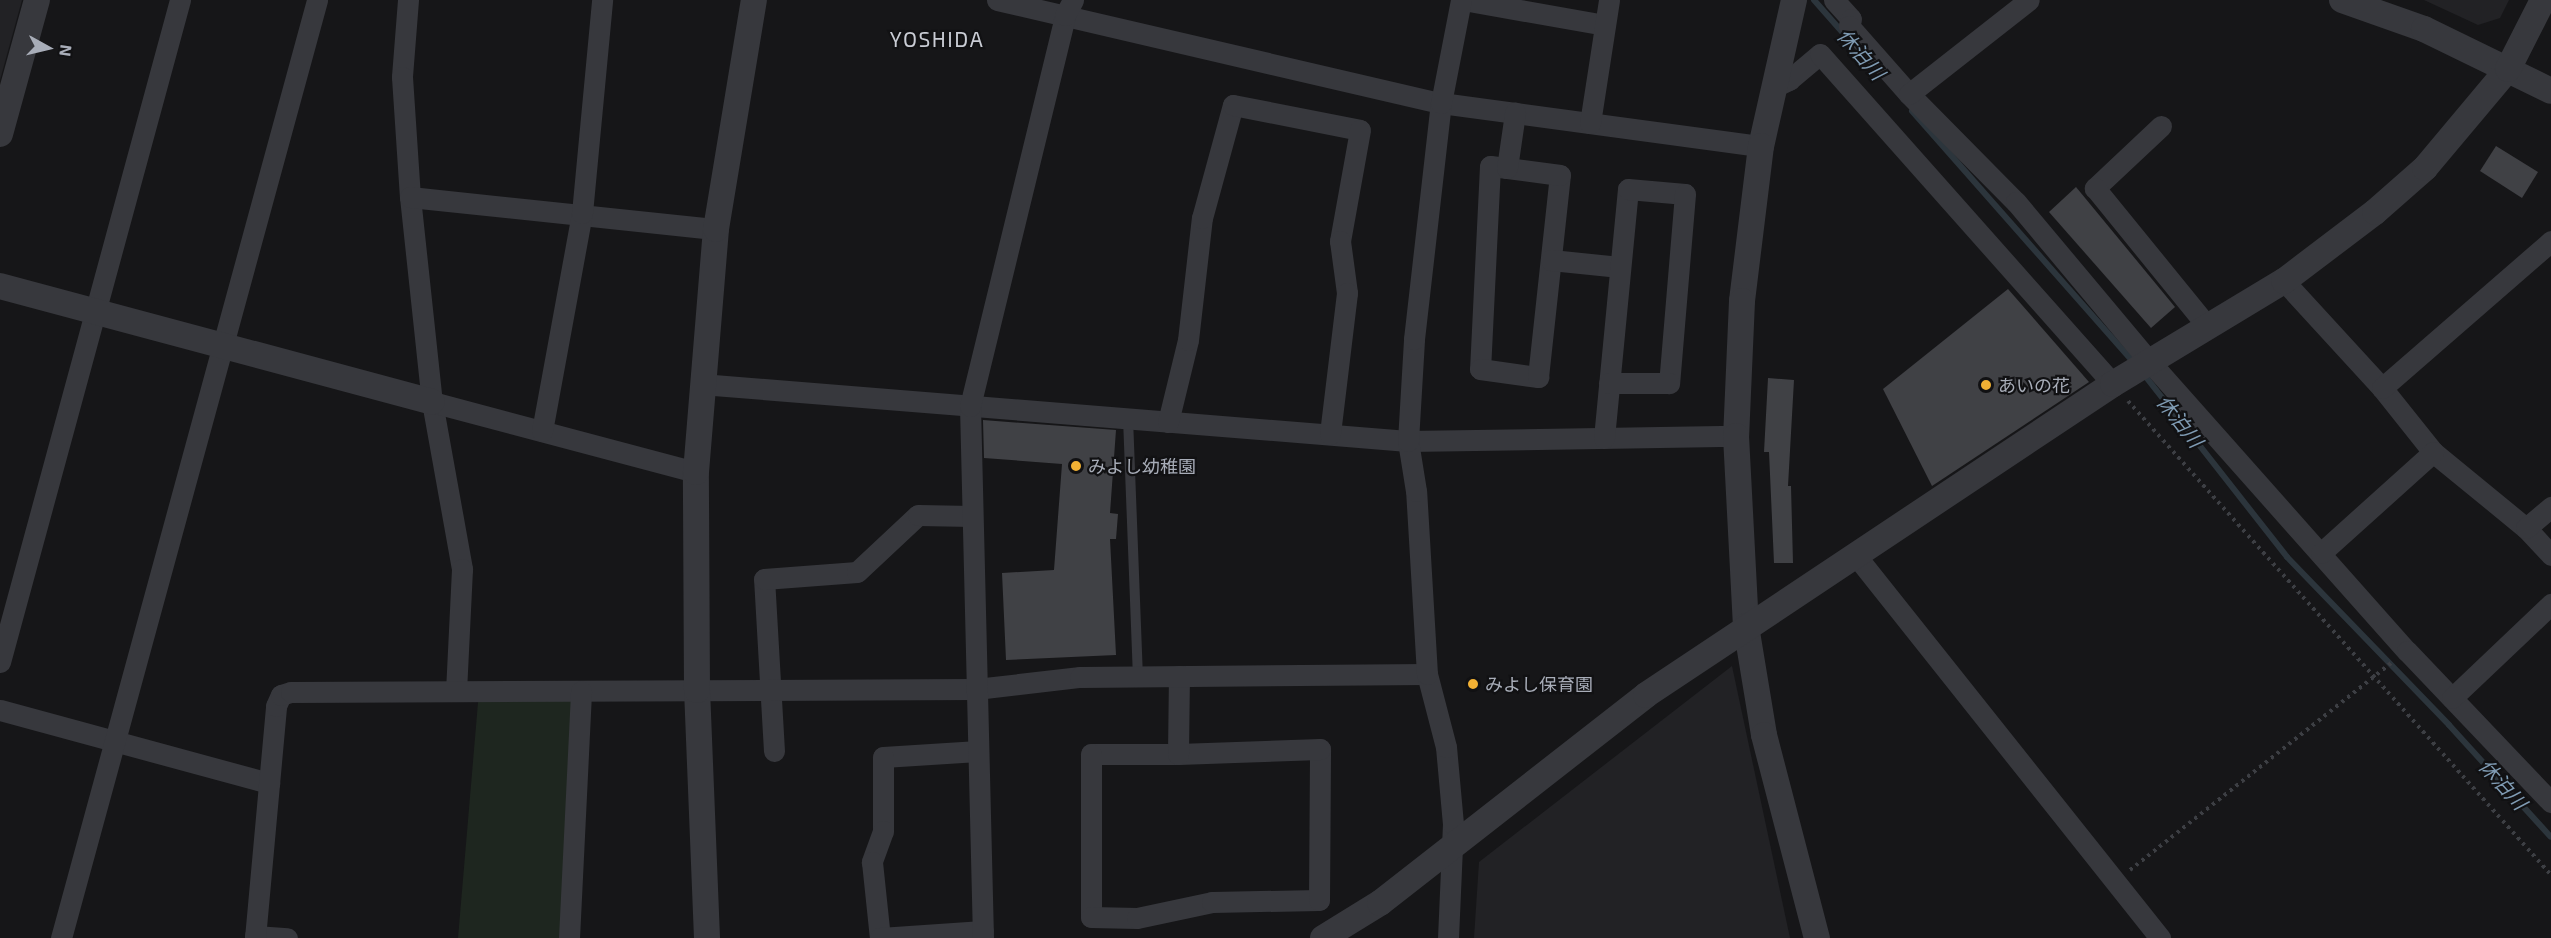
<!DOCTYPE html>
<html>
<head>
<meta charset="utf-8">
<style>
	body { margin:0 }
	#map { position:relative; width:2551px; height:938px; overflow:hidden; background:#161618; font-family:"Exo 2","Noto Sans JP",sans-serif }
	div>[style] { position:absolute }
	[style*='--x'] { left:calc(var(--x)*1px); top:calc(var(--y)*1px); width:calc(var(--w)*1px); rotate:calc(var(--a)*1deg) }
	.built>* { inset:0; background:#222225 }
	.green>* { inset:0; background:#1e261f }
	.stream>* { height:6px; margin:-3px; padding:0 3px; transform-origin:3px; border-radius:3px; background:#2c353c }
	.building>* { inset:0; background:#404145 }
	.path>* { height:4px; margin-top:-2px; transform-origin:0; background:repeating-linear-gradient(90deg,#3d3f44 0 3px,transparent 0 7.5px) }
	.service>* { height:10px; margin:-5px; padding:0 5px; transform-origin:5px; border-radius:5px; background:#37383d }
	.minor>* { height:21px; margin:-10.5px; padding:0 10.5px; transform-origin:10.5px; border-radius:10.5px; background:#37383d }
	.tertiary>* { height:26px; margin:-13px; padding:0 13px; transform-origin:13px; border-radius:13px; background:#37383d }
	.dots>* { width:16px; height:16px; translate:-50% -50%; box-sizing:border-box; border:3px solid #111113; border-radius:50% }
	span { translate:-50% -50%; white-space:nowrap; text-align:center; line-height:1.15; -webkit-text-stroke:4.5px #111113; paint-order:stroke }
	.poi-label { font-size:18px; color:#a8adb8 }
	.left { translate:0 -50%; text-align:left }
	.water-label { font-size:20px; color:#7f9bb3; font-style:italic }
	.quarter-label { font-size:21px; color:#c9ccd4; letter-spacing:1.5px }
	.north { position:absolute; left:18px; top:18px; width:60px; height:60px; -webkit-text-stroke:4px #111113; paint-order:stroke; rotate:98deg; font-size:16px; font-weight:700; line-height:24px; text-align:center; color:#a8adb8 }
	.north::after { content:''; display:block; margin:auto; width:21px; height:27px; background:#a8adb8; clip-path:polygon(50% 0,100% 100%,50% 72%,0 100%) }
</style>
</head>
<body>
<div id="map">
	<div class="built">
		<div style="clip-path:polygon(0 0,22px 0,0 80px)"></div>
		<div style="clip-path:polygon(2424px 0,2509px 0,2500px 18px,2478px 25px)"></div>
		<div style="clip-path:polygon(1732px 666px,1790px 938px,1474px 938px,1479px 862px)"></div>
	</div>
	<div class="green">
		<div style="clip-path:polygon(479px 691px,581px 691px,569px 938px,458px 938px)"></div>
	</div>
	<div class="stream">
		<div style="--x:1814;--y:0;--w:44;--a:48.7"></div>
		<div style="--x:1912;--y:111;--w:337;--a:48.6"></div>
		<div style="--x:2142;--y:372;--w:235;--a:51.9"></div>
		<div style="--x:2287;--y:557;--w:233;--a:46"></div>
		<div style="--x:2449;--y:725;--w:151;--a:47.7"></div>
	</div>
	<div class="building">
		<div style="clip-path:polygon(2496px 146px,2538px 172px,2522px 198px,2480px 171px)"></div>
		<div style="clip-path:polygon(2076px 187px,2175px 307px,2151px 328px,2049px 212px)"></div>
		<div style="clip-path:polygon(2008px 289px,2089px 382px,1932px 486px,1883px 389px)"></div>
		<div style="clip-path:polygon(1768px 378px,1794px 380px,1788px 486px,1791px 486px,1793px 563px,1774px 563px,1769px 452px,1764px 452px)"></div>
		<div style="clip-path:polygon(983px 420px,1116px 430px,1110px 513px,1118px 514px,1116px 539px,1110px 539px,1116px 655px,1006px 660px,1002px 573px,1054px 570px,1062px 464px,984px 458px)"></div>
	</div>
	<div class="path">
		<div style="--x:2128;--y:401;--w:635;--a:48.25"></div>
		<div style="--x:2130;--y:870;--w:335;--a:-38.4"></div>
	</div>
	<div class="service">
		<div style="--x:1128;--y:418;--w:258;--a:87.8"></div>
	</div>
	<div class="minor">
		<div style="--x:408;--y:0;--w:77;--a:94.5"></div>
		<div style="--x:402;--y:77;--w:120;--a:86.2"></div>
		<div style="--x:410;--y:197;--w:206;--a:83.9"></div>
		<div style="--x:432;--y:402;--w:170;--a:79.8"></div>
		<div style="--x:462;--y:569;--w:122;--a:92.8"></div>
		<div style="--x:997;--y:0;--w:456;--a:13.1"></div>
		<div style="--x:1441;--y:103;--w:323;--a:7.7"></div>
		<div style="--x:1463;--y:0;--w:144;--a:10"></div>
		<div style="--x:1834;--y:0;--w:25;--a:48"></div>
		<div style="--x:1851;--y:19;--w:7;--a:106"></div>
		<div style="--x:1849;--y:26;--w:91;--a:48.6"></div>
		<div style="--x:1909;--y:94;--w:152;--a:45.3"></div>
		<div style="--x:2016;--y:202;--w:209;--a:50.1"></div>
		<div style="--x:2150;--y:362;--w:387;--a:48.4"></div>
		<div style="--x:2407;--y:651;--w:209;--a:46.4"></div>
		<div style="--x:1774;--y:87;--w:17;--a:-25"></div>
		<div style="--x:1789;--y:80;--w:40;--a:-40"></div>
		<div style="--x:1820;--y:54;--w:441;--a:48.4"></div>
		<div style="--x:1909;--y:94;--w:152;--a:-38.1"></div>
		<div style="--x:1590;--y:123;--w:124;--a:-81.2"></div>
		<div style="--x:2161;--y:126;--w:91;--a:136.8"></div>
		<div style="--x:2095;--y:188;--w:179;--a:50.9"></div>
		<div style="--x:1507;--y:168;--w:17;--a:-173"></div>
		<div style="--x:1490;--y:166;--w:203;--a:92.8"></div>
		<div style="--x:1480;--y:369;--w:59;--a:7.9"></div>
		<div style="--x:1538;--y:377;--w:203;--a:-83.8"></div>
		<div style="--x:1560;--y:175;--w:53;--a:-172.5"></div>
		<div style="--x:1507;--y:168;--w:56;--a:-81.7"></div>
		<div style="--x:410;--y:197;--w:308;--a:6"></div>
		<div style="--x:1551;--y:260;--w:69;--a:5.8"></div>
		<div style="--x:2284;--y:281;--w:145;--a:47.5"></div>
		<div style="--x:2382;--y:388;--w:82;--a:51.4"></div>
		<div style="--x:2433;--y:452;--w:120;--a:39.3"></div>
		<div style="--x:2526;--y:528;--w:37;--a:47"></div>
		<div style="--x:701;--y:384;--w:709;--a:4.61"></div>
		<div style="--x:1408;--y:441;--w:328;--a:-0.9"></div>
		<div style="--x:2382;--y:388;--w:224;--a:-41"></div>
		<div style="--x:432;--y:402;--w:273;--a:14.9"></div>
		<div style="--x:1168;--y:422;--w:84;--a:-76.3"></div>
		<div style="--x:1188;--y:340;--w:123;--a:-83.5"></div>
		<div style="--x:1202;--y:218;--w:117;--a:-74.7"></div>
		<div style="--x:1233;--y:105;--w:129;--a:11.1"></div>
		<div style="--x:1360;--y:130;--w:113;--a:100.2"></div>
		<div style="--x:1340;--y:241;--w:52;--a:82.3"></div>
		<div style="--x:1347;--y:293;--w:142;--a:96.9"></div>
		<div style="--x:542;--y:431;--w:222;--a:-79.6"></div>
		<div style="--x:582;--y:213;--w:214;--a:-84.6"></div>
		<div style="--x:1604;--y:438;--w:250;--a:-84.5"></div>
		<div style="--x:1628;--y:189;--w:57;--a:5"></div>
		<div style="--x:1685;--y:194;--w:190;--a:94.8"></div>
		<div style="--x:1669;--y:383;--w:60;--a:180"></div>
		<div style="--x:2526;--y:528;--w:33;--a:-40"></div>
		<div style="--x:2321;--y:553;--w:151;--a:-42"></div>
		<div style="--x:1857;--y:557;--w:487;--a:51.5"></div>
		<div style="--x:0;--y:662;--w:686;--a:-74.79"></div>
		<div style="--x:2452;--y:698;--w:137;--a:-43.5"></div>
		<div style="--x:0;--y:710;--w:279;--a:15.2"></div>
		<div style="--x:774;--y:751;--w:172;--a:-93.3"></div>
		<div style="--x:764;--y:579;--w:93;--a:-4.3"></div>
		<div style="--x:857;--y:572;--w:83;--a:-43.1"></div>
		<div style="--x:918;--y:515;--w:54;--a:1.1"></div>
		<div style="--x:978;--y:751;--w:95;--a:176.4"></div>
		<div style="--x:883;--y:757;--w:74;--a:90"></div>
		<div style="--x:883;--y:831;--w:33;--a:110"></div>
		<div style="--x:872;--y:862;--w:76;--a:84"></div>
		<div style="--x:880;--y:938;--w:103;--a:-3.9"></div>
		<div style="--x:1178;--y:754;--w:87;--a:180"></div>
		<div style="--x:1091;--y:754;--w:163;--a:90"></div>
		<div style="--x:1091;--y:917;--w:46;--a:1.2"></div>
		<div style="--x:1137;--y:918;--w:77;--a:-12"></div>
		<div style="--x:1212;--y:902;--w:107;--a:-1.1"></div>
		<div style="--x:1319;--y:900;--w:151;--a:-89.6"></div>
		<div style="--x:1320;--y:749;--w:142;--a:178"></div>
		<div style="--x:1178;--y:754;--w:78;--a:-89.3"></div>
		<div style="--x:255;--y:936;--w:32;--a:4"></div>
		<div style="--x:61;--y:938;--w:972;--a:-74.73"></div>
		<div style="--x:255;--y:938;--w:233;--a:-84.8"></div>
		<div style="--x:276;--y:706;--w:12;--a:-66"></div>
		<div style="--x:281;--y:695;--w:10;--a:-17"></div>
		<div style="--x:291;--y:692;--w:685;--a:-0.25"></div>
		<div style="--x:976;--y:689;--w:105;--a:-6.6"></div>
		<div style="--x:1080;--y:677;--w:347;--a:-0.5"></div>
		<div style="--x:569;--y:938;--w:247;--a:-87.2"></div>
		<div style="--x:983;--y:938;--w:532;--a:-91.4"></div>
		<div style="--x:970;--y:406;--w:402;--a:-76.3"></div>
		<div style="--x:1065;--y:15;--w:17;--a:-62"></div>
		<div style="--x:1448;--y:938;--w:114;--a:-87.5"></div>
		<div style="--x:1453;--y:824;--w:77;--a:-95.2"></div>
		<div style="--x:1446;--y:747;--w:75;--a:-104.6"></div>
		<div style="--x:1427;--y:674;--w:183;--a:-93.4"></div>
		<div style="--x:1416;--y:491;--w:51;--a:-99.1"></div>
		<div style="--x:1408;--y:441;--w:102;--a:-86.6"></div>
		<div style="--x:1414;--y:339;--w:238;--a:-83.5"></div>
		<div style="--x:1441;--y:103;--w:105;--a:-79"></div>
	</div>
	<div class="tertiary">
		<div style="--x:1794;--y:0;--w:150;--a:102.7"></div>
		<div style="--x:1761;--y:146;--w:156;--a:97"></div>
		<div style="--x:1742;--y:301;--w:135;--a:92.5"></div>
		<div style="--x:1736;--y:436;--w:190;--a:87"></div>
		<div style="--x:1746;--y:626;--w:110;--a:80.6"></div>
		<div style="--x:1764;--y:735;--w:210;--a:75.4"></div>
		<div style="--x:2342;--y:0;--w:87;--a:19.5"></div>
		<div style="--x:2424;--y:29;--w:141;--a:26"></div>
		<div style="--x:0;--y:134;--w:139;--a:-74.6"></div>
		<div style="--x:0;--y:286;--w:447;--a:15"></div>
		<div style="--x:707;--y:938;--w:248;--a:-92.3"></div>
		<div style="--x:697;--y:690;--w:218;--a:-90.3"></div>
		<div style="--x:696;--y:472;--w:244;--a:-85.3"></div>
		<div style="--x:716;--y:229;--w:232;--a:-80.6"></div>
		<div style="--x:1323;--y:938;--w:67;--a:-31.6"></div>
		<div style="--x:1380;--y:903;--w:338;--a:-38"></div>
		<div style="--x:1646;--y:695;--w:561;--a:-33.66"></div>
		<div style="--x:2113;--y:384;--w:200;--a:-31.1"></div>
		<div style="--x:2284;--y:281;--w:114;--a:-37.2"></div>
		<div style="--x:2375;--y:212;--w:67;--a:-41.3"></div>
		<div style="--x:2425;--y:168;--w:129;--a:-50"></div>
		<div style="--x:2508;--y:69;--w:77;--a:-63.1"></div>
	</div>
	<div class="dots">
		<div style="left:1986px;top:385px;background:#f2b134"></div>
		<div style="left:1076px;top:466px;background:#f2b134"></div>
		<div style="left:1473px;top:684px;background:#f2b134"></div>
	</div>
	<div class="poi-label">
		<span class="left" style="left:1998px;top:385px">あいの花</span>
		<span class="left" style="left:1088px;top:466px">みよし幼稚園</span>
		<span class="left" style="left:1485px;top:684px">みよし保育園</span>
	</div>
	<div class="water-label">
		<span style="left:1861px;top:54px;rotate:49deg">休泊川</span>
		<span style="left:2180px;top:421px;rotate:52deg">休泊川</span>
		<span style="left:2503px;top:784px;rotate:48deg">休泊川</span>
	</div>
	<div class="quarter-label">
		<span style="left:937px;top:39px">YOSHIDA</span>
	</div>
	<div class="north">N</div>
</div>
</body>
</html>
